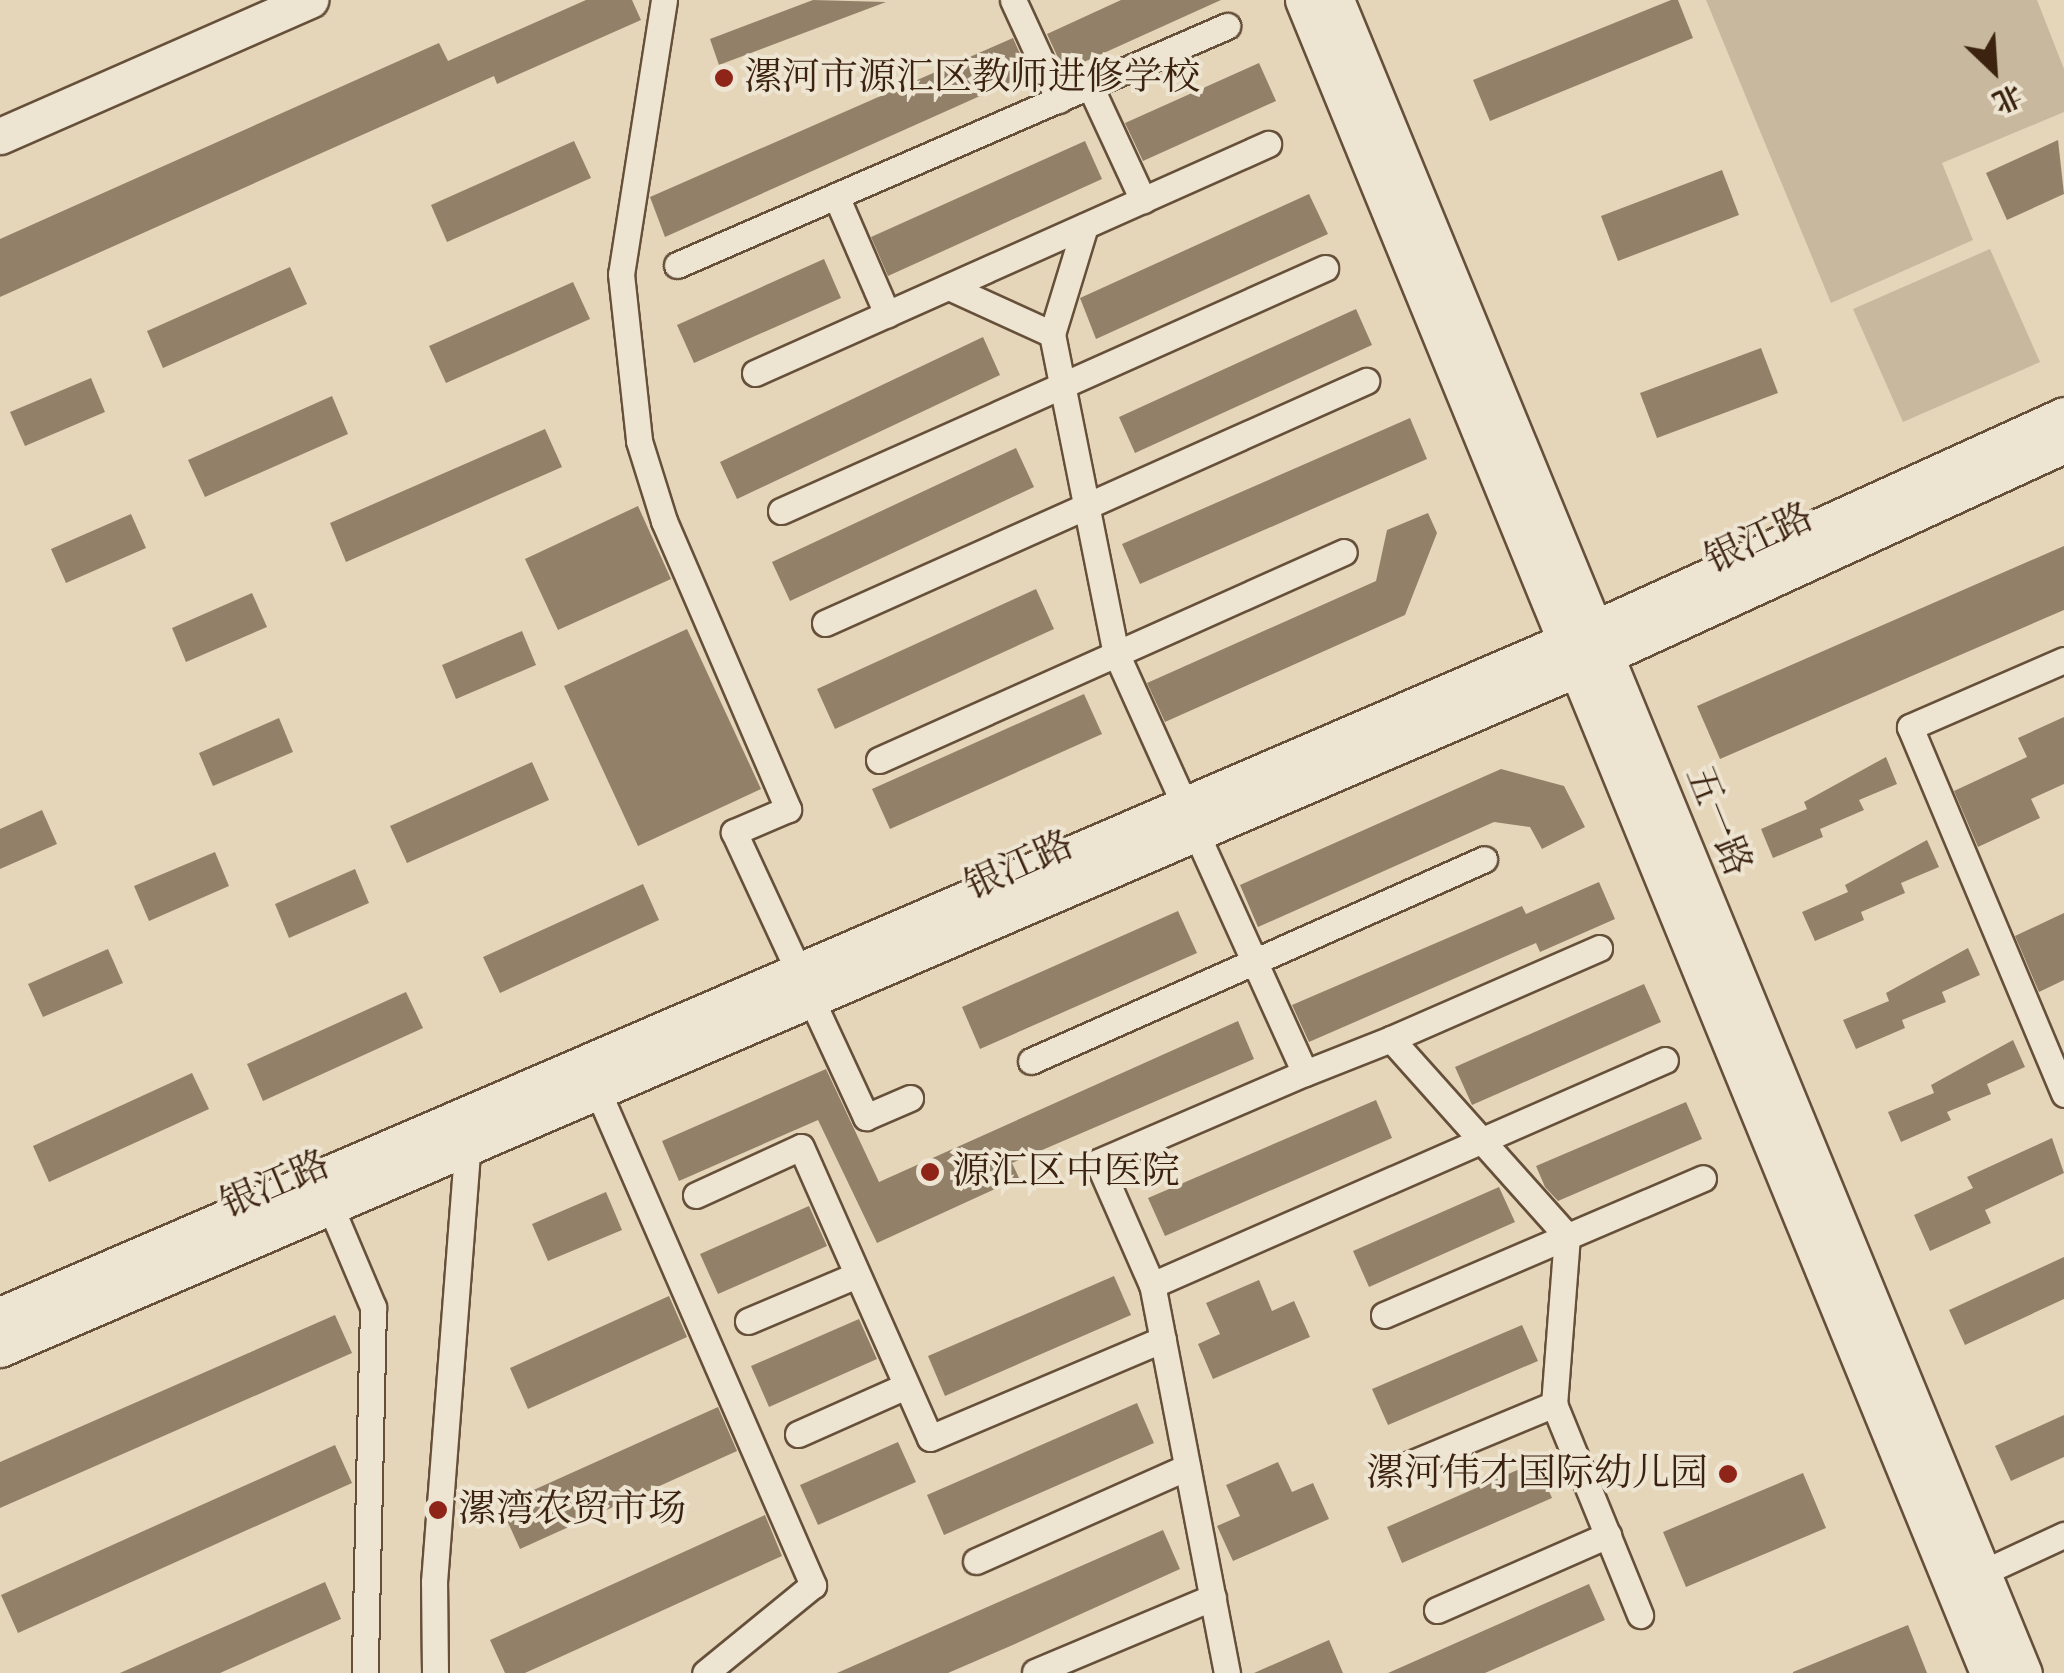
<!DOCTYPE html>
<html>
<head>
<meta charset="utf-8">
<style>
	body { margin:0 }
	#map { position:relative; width:2064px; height:1673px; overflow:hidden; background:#e5d6ba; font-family:"Libre Bodoni","Noto Serif SC",serif }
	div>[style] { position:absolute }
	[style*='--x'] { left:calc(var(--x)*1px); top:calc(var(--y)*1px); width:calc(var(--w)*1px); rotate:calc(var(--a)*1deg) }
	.green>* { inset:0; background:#c8b89d }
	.building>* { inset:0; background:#938068 }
	.roads { filter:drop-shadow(2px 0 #66503a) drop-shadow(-2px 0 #66503a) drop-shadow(0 2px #66503a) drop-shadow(0 -2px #66503a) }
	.street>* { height:25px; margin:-12.5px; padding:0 12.5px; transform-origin:12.5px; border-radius:12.5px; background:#eee4d2 }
	.secondary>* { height:35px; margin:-17.5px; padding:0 17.5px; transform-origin:17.5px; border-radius:17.5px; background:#eee4d2 }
	.dots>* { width:28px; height:28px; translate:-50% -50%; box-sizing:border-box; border:5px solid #eee4d2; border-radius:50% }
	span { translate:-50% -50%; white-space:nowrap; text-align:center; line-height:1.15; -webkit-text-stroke:8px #eee4d2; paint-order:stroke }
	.poi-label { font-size:38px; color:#3b230f }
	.left { translate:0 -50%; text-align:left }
	.right { translate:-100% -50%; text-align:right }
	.street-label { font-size:38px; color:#3b230f }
	.north { position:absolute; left:1944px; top:20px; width:100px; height:100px; -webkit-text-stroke:8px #eee4d2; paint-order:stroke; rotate:155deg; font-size:28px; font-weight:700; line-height:40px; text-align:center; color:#3b230f }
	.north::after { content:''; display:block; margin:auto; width:35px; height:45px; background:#3b230f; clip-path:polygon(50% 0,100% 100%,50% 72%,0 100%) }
</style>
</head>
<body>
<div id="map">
	<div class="green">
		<div style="clip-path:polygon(1706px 0,2037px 0,2064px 69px,2064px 112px,1942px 163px,1973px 240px,1831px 303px)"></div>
		<div style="clip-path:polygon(1990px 249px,2040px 362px,1903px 422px,1853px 309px)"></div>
	</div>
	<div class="building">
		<div style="clip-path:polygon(586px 0,632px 0,641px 20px,497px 84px,494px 76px,0 297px,0 239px,439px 43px,448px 61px)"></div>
		<div style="clip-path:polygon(813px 0,886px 2px,719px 65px,710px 39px)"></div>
		<div style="clip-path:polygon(1121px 0,1221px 0,1064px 71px,1047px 34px)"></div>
		<div style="clip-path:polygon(1671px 0,1678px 0,1693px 38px,1490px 121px,1473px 80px)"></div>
		<div style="clip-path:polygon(1013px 38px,1029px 74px,665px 237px,650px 197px)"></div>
		<div style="clip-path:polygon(1259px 63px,1276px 101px,1143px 161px,1125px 123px)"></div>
		<div style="clip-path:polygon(2058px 140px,2064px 194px,2007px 220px,1986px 173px)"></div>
		<div style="clip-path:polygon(574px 141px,591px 178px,447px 242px,431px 205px)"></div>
		<div style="clip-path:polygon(1085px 141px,1102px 179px,888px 276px,871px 237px)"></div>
		<div style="clip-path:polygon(1722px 170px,1739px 215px,1618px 261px,1601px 216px)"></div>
		<div style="clip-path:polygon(1309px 194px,1328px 234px,1096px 339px,1080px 298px)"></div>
		<div style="clip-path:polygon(824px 259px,841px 298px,694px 363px,677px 325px)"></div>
		<div style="clip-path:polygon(290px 267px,307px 304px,163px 368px,147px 331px)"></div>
		<div style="clip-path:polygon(573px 282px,590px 319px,446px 383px,429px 346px)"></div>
		<div style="clip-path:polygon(1356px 309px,1372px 345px,1135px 453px,1119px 417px)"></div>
		<div style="clip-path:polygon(983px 337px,1000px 375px,737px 499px,720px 462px)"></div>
		<div style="clip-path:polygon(1761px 348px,1778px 393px,1657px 438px,1640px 393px)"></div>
		<div style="clip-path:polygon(91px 378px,105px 412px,25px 446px,10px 412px)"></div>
		<div style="clip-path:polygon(332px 396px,348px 434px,205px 497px,188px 460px)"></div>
		<div style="clip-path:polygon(1410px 418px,1427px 459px,1140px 584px,1122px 544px)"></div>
		<div style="clip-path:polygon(545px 429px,562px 467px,346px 562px,330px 523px)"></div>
		<div style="clip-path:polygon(1016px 448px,1034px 487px,790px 601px,772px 562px)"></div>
		<div style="clip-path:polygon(638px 506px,671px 579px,558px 630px,525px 559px)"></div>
		<div style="clip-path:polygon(1428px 513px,1437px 533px,1405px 615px,1165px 722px,1147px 683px,1376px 581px,1387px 530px)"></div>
		<div style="clip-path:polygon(131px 514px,146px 548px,66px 583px,51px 549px)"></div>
		<div style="clip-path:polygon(2064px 546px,2064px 610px,1720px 759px,1697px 706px)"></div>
		<div style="clip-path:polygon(1036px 589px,1054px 629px,835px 729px,817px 689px)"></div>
		<div style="clip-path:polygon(252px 593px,267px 627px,186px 662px,172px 628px)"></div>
		<div style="clip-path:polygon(687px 629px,761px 789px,638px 846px,564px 686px)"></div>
		<div style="clip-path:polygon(522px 631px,536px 665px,456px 699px,442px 665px)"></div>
		<div style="clip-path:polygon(1084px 694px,1102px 734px,890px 829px,872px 789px)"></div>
		<div style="clip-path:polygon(2064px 717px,2064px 784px,2031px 799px,2040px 818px,1978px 847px,1954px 791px,2027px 757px,2018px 738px)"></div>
		<div style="clip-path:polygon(279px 718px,293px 752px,213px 786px,199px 753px)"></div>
		<div style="clip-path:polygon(1886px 757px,1897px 784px,1859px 800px,1864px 810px,1820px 829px,1823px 837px,1773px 858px,1761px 829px,1807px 809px,1804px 802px)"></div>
		<div style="clip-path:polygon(532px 762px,549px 800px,407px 863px,390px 826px)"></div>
		<div style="clip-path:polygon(1501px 769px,1564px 786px,1585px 827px,1542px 849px,1530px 827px,1494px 822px,1258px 927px,1240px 885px)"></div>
		<div style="clip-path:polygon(42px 810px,57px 844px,0 869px,0 829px)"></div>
		<div style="clip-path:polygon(1927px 840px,1939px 867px,1901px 883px,1905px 893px,1861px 912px,1864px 920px,1815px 941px,1802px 912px,1848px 892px,1845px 885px)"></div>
		<div style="clip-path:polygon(215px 852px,229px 886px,149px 921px,134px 886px)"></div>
		<div style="clip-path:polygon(355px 869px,369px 903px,289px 938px,275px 904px)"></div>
		<div style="clip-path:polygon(1599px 882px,1615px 919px,1540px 952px,1536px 943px,1309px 1042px,1292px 1005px,1522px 906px,1526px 914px)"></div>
		<div style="clip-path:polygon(643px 884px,659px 920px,500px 993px,483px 957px)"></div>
		<div style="clip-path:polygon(1178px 911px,1197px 953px,980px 1049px,962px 1007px)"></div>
		<div style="clip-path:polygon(2064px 913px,2064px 980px,2039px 992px,2015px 936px)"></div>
		<div style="clip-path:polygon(1968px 948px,1980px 975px,1942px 992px,1946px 1002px,1902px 1020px,1905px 1028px,1856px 1049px,1843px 1020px,1889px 1001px,1886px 993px)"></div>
		<div style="clip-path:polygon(108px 949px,123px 983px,43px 1017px,28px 984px)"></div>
		<div style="clip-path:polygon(1644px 984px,1661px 1022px,1472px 1105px,1455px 1067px)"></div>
		<div style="clip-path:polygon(406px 992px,423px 1028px,263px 1101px,247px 1064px)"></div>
		<div style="clip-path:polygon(1238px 1021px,1254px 1059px,1012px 1163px,1019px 1178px,877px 1243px,818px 1120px,679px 1181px,662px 1141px,826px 1069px,879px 1182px)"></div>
		<div style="clip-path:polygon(2013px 1040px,2025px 1067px,1987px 1084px,1991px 1094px,1947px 1112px,1951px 1120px,1901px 1142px,1888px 1112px,1934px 1093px,1931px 1085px)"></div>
		<div style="clip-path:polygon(192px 1073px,209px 1109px,49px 1182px,33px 1146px)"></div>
		<div style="clip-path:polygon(1376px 1100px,1392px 1138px,1165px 1236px,1148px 1198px)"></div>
		<div style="clip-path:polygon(1686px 1102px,1702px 1139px,1558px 1201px,1545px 1187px,1536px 1166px)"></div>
		<div style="clip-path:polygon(2052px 1138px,2064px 1173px,1985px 1210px,1991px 1223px,1930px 1251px,1914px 1215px,1973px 1188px,1967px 1177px)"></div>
		<div style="clip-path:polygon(1499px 1187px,1515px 1222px,1369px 1287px,1353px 1251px)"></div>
		<div style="clip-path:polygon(606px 1192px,622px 1230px,548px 1261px,532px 1224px)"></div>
		<div style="clip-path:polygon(809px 1206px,827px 1246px,718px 1294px,700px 1254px)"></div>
		<div style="clip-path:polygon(2064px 1257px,2064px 1299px,1965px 1345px,1949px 1310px)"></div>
		<div style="clip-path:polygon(1114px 1276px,1131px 1315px,945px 1396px,928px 1356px)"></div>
		<div style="clip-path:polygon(1259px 1280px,1272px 1311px,1294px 1301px,1310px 1337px,1213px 1379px,1198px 1344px,1220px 1334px,1206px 1303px)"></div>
		<div style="clip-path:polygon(669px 1296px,687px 1337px,528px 1409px,510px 1368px)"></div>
		<div style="clip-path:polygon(335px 1315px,352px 1353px,0 1508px,0 1462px)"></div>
		<div style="clip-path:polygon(859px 1319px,877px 1359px,769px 1407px,751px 1366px)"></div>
		<div style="clip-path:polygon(1522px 1325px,1538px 1361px,1388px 1425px,1372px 1389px)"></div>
		<div style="clip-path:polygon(1137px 1403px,1154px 1443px,944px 1535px,927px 1495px)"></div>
		<div style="clip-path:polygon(718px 1407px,737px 1451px,520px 1549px,500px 1505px)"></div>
		<div style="clip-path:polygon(2064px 1415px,2064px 1457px,2011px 1481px,1995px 1446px)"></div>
		<div style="clip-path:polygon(898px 1442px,916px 1482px,818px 1525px,800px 1485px)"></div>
		<div style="clip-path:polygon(335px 1445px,352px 1483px,18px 1633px,1px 1595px)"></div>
		<div style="clip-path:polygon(1278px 1462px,1292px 1492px,1313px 1483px,1329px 1519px,1233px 1561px,1217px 1526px,1240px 1516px,1226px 1485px)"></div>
		<div style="clip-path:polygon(1536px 1462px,1552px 1498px,1402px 1563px,1387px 1527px)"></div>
		<div style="clip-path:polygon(1803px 1473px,1826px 1528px,1686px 1587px,1663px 1532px)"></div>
		<div style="clip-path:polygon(765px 1515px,782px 1556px,525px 1673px,505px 1673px,490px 1640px)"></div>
		<div style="clip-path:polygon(1163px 1530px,1180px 1569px,1015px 1644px,948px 1673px,837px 1673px)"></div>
		<div style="clip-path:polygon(325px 1582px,341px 1619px,220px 1673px,120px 1673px)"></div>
		<div style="clip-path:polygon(1589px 1584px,1605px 1620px,1485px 1673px,1388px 1673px)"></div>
		<div style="clip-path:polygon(1908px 1625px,1927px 1673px,1793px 1673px,1793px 1672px)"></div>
		<div style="clip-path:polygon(1329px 1640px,1343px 1673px,1254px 1673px)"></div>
	</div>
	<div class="roads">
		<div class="street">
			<div style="--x:664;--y:0;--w:277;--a:98.9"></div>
			<div style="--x:621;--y:274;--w:168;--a:83.8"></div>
			<div style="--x:639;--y:441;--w:84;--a:72.6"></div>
			<div style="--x:664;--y:521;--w:314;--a:66.7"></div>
			<div style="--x:788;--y:809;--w:59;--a:156.9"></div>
			<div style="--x:734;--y:832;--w:157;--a:65.1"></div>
			<div style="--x:1013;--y:0;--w:110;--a:65.3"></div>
			<div style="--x:1090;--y:86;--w:126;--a:65.1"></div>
			<div style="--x:836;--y:196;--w:129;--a:66.6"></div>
			<div style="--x:677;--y:265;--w:600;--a:-23.49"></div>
			<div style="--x:949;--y:287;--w:113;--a:24.5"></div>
			<div style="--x:1052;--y:334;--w:325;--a:78.7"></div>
			<div style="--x:1116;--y:653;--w:168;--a:65.7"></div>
			<div style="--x:1052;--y:334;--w:113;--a:-73"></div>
			<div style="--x:755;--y:373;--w:562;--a:-24.06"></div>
			<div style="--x:781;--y:511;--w:596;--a:-24.07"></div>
			<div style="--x:825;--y:623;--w:593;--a:-24.1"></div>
			<div style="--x:2064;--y:660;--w:168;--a:156.5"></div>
			<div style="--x:1910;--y:727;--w:398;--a:67.2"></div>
			<div style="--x:879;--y:760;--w:509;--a:-24.1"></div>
			<div style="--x:1197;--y:835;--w:261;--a:65.6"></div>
			<div style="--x:1305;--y:1073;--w:92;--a:-21.6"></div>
			<div style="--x:1391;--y:1039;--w:264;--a:48.2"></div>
			<div style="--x:1567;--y:1236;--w:169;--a:94.4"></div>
			<div style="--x:1554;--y:1404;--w:228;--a:67.8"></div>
			<div style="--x:813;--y:1003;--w:126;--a:65.1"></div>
			<div style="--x:866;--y:1117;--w:48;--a:-23.4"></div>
			<div style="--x:1391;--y:1039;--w:227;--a:-23.6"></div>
			<div style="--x:1031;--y:1061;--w:496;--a:-24"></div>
			<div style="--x:599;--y:1094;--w:536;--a:66.45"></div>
			<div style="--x:813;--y:1585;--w:139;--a:140.8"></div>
			<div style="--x:696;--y:1195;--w:115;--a:-24.6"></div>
			<div style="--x:801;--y:1147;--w:318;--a:66.1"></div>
			<div style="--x:930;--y:1438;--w:253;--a:-23"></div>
			<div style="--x:331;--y:1208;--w:108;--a:67"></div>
			<div style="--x:373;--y:1307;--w:366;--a:91.3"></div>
			<div style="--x:1152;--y:1285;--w:560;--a:-23.68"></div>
			<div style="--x:1384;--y:1315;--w:347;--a:-23.2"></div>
			<div style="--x:748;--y:1321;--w:118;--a:-22.9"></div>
			<div style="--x:798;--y:1434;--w:118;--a:-24"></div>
			<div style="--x:1403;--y:1467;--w:164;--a:-22.6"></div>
			<div style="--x:976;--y:1561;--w:231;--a:-24"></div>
			<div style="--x:1969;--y:1579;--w:105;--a:-24.9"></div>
			<div style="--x:1437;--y:1610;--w:187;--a:-23.7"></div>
			<div style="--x:1035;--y:1672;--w:193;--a:-22.8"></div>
			<div style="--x:435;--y:1673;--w:91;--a:-90.6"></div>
			<div style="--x:434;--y:1582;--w:433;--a:-85.6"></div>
			<div style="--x:1227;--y:1673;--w:395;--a:-100.9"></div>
			<div style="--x:1152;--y:1285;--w:134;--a:-113.7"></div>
			<div style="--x:1098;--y:1162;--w:225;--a:-23.3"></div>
		</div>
		<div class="secondary">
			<div style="--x:1303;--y:0;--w:1808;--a:67.73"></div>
			<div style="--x:1336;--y:0;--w:1809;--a:67.65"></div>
			<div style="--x:0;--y:136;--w:339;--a:-23.7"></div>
			<div style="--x:0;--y:1315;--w:1734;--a:-23.3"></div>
			<div style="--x:1593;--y:629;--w:517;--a:-24.43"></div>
			<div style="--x:0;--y:1349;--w:1717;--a:-23.33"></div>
			<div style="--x:1577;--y:669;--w:536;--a:-24.7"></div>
		</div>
	</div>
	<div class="dots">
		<div style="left:724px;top:78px;background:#8f2418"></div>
		<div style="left:930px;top:1172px;background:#8f2418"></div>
		<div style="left:1728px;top:1474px;background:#8f2418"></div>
		<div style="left:438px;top:1510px;background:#8f2418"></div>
	</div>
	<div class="poi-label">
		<span class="left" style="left:744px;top:78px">漯河市源汇区教师进修学校</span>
		<span class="left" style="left:952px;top:1172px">源汇区中医院</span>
		<span class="right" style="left:1708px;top:1474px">漯河伟才国际幼儿园</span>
		<span class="left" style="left:458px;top:1510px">漯湾农贸市场</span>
	</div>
	<div class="street-label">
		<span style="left:1759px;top:539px;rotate:-25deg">银江路</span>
		<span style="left:1718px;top:821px;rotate:68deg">五一路</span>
		<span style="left:1019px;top:866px;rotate:-24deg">银江路</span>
		<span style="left:275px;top:1185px;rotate:-23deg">银江路</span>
	</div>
	<div class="north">北</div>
</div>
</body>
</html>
